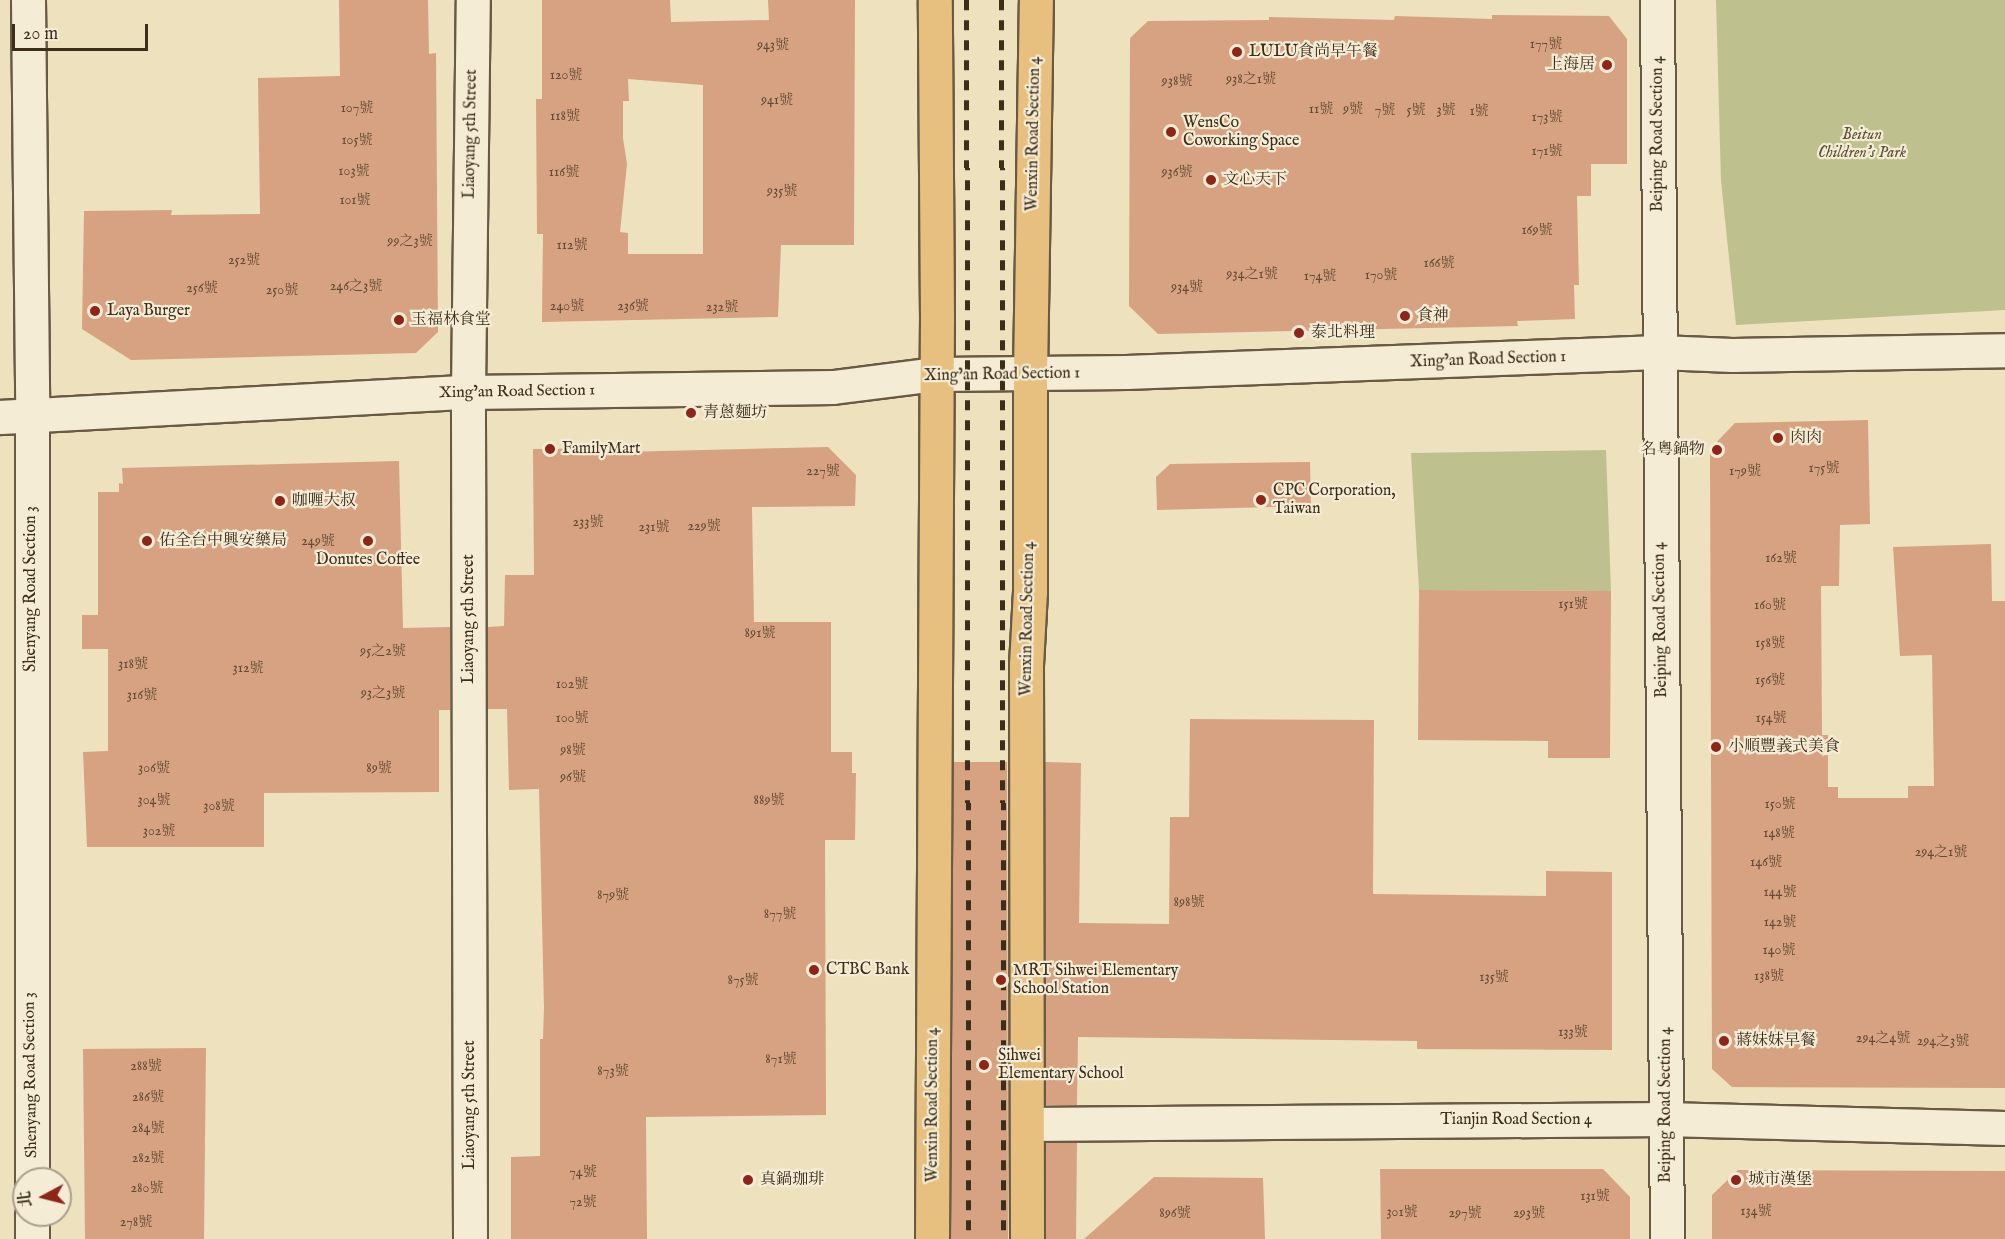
<!DOCTYPE html>
<html>
<head>
<meta charset="utf-8">
<style>
	body { margin:0 }
	#map { position:relative; width:2005px; height:1239px; overflow:hidden; background:#eee1be; font-family:"IM FELL English","Noto Serif TC",serif }
	div>[style] { position:absolute }
	[style*='--x'] { left:calc(var(--x)*1px); top:calc(var(--y)*1px); width:calc(var(--w)*1px); rotate:calc(var(--a)*1deg) }
	.green>* { inset:0; background:#bec18e }
	.building>* { inset:0; background:#d6a281 }
	.roads { filter:drop-shadow(2px 0 #695a44) drop-shadow(-2px 0 #695a44) drop-shadow(0 2px #695a44) drop-shadow(0 -2px #695a44) }
	.minor>* { height:33px; margin:-16.5px; padding:0 16.5px; transform-origin:16.5px; border-radius:16.5px; background:#f4ecd5 }
	.major>* { height:33px; margin:-16.5px; padding:0 16.5px; transform-origin:16.5px; border-radius:16.5px; background:#e7c07f }
	.rail>* { height:4.5px; margin-top:-2.25px; transform-origin:0; background:repeating-linear-gradient(90deg,#3d2d1b 0 10px,transparent 0 20px) }
	.dots>* { width:16px; height:16px; translate:-50% -50%; box-sizing:border-box; border:3px solid #f4ecd5; border-radius:50% }
	span { translate:-50% -50%; white-space:nowrap; text-align:center; line-height:1.15; -webkit-text-stroke:4.5px #f4ecd5; paint-order:stroke }
	.number-label { font-size:14px; color:#634a34 }
	.number-label span { -webkit-text-stroke-width:0 }
	.poi-label { font-size:16px; color:#3d2d1b }
	.left { translate:0 -50%; text-align:left }
	.right { translate:-100% -50%; text-align:right }
	.street-label { font-size:16px; color:#3d2d1b }
	.park-label { font-size:16px; color:#5d5238; font-style:italic }
	.north { position:absolute; left:12px; top:1167px; width:60px; height:60px; box-sizing:border-box; background:#f4ecd5; border:2px solid #aba08b; border-radius:50%; rotate:263deg; font-size:16px; font-weight:700; line-height:24px; text-align:center; color:#3d2d1b }
	.north::after { content:''; display:block; margin:auto; width:21px; height:27px; background:#8f2418; clip-path:polygon(50% 0,100% 100%,50% 72%,0 100%) }
	.scale { position:absolute; left:12px; top:24px; width:136px; height:27px; box-sizing:border-box; border:3px solid #3d2d1b; border-top:0; padding-left:8px; font-size:18px; line-height:21px; white-space:nowrap; color:#3d2d1b; -webkit-text-stroke:4px #f4ecd5; paint-order:stroke }
</style>
</head>
<body>
<div id="map">
	<div class="green">
		<div style="clip-path:polygon(1716px 0,2005px 0,2005px 310px,1736px 325px,1721px 181px)"></div>
		<div style="clip-path:polygon(1606px 450px,1611px 591px,1419px 590px,1411px 453px)"></div>
	</div>
	<div class="building">
		<div style="clip-path:polygon(339px 0,428px 0,429px 54px,436px 53px,438px 332px,416px 353px,131px 360px,82px 329px,84px 211px,172px 210px,171px 215px,260px 214px,258px 78px,340px 76px)"></div>
		<div style="clip-path:polygon(evenodd,542px 0,670px 0,671px 22px,769px 20px,768px 0,855px 0,854px 245px,781px 245px,778px 317px,542px 322px,543px 234px,537px 234px,536px 99px,542px 99px,542px 0,628px 79px,703px 85px,703px 254px,628px 254px,628px 233px,620px 232px,627px 164px,623px 138px,623px 101px,629px 101px,628px 79px)"></div>
		<div style="clip-path:polygon(1492px 15px,1609px 16px,1627px 39px,1627px 164px,1591px 164px,1591px 196px,1577px 196px,1579px 285px,1574px 285px,1575px 319px,1517px 321px,1518px 326px,1158px 334px,1129px 306px,1130px 38px,1148px 21px,1269px 20px,1269px 17px,1394px 20px,1395px 16px,1492px 19px)"></div>
		<div style="clip-path:polygon(1868px 420px,1870px 524px,1840px 525px,1839px 586px,1821px 586px,1822px 735px,1828px 735px,1828px 787px,1838px 787px,1838px 798px,1908px 798px,1908px 786px,1934px 786px,1932px 655px,1900px 656px,1893px 547px,1991px 544px,1992px 601px,2005px 601px,2005px 1088px,1732px 1087px,1712px 1069px,1710px 449px,1735px 423px)"></div>
		<div style="clip-path:polygon(828px 447px,856px 475px,855px 506px,752px 507px,754px 622px,831px 622px,831px 752px,852px 752px,852px 773px,856px 773px,855px 840px,825px 840px,826px 1115px,646px 1117px,647px 1239px,511px 1239px,511px 1157px,540px 1156px,540px 1039px,543px 1039px,544px 1008px,539px 789px,509px 790px,507px 709px,488px 709px,487px 627px,504px 626px,505px 575px,534px 575px,533px 449px,621px 448px,622px 452px)"></div>
		<div style="clip-path:polygon(399px 461px,403px 628px,450px 627px,450px 710px,439px 710px,439px 792px,264px 793px,264px 847px,87px 847px,83px 752px,108px 751px,108px 649px,82px 649px,82px 615px,98px 615px,98px 492px,119px 492px,119px 483px,123px 484px,122px 468px)"></div>
		<div style="clip-path:polygon(1310px 462px,1311px 506px,1157px 510px,1156px 477px,1170px 464px)"></div>
		<div style="clip-path:polygon(1419px 590px,1611px 591px,1610px 758px,1548px 758px,1548px 741px,1418px 740px)"></div>
		<div style="clip-path:polygon(1190px 719px,1374px 720px,1373px 894px,1546px 896px,1546px 871px,1612px 872px,1612px 1050px,1417px 1049px,1417px 1041px,1078px 1037px,1077px 1105px,1046px 1105px,1045px 762px,1081px 763px,1079px 923px,1169px 924px,1170px 817px,1189px 817px)"></div>
		<div style="clip-path:polygon(953px 762px,1007px 762px,1008px 1239px,951px 1239px)"></div>
		<div style="clip-path:polygon(206px 1048px,204px 1239px,85px 1239px,83px 1049px)"></div>
		<div style="clip-path:polygon(1077px 1142px,1076px 1239px,1046px 1239px,1046px 1143px)"></div>
		<div style="clip-path:polygon(1380px 1169px,1603px 1169px,1630px 1197px,1630px 1239px,1381px 1239px)"></div>
		<div style="clip-path:polygon(1738px 1170px,2005px 1171px,2005px 1239px,1712px 1239px,1712px 1195px)"></div>
		<div style="clip-path:polygon(1154px 1177px,1263px 1178px,1265px 1239px,1084px 1239px)"></div>
	</div>
	<div class="roads">
		<div class="minor">
			<div style="--x:28;--y:0;--w:416;--a:89.4"></div>
			<div style="--x:32;--y:416;--w:763;--a:90"></div>
			<div style="--x:1657;--y:0;--w:1239;--a:89.54"></div>
			<div style="--x:0;--y:417;--w:469;--a:-3.1"></div>
			<div style="--x:468;--y:392;--w:365;--a:-0.8"></div>
			<div style="--x:833;--y:387;--w:104;--a:-7.2"></div>
			<div style="--x:936;--y:374;--w:190;--a:-0.6"></div>
			<div style="--x:1126;--y:372;--w:533;--a:-2.15"></div>
			<div style="--x:1659;--y:352;--w:73;--a:2.4"></div>
			<div style="--x:1732;--y:355;--w:273;--a:-1"></div>
			<div style="--x:1027;--y:1124;--w:638;--a:-0.45"></div>
			<div style="--x:1665;--y:1119;--w:340;--a:1.5"></div>
			<div style="--x:32;--y:1215;--w:24;--a:90"></div>
			<div style="--x:470;--y:1239;--w:847;--a:-90.14"></div>
			<div style="--x:468;--y:392;--w:392;--a:-89.3"></div>
		</div>
		<div class="major">
			<div style="--x:932;--y:1239;--w:922;--a:-89.69"></div>
			<div style="--x:937;--y:317;--w:317;--a:-90.4"></div>
			<div style="--x:1027;--y:1239;--w:574;--a:-90.1"></div>
			<div style="--x:1026;--y:665;--w:73;--a:-86.9"></div>
			<div style="--x:1030;--y:592;--w:217;--a:-90"></div>
			<div style="--x:1030;--y:375;--w:375;--a:-89.1"></div>
		</div>
	</div>
	<div class="rail">
		<div style="--x:967;--y:0;--w:1239;--a:89.91"></div>
		<div style="--x:1002;--y:0;--w:1239;--a:89.91"></div>
	</div>
	<div class="dots">
		<div style="left:1237px;top:52px;background:#8f2418"></div>
		<div style="left:1607px;top:65px;background:#8f2418"></div>
		<div style="left:1171px;top:132px;background:#8f2418"></div>
		<div style="left:1211px;top:180px;background:#8f2418"></div>
		<div style="left:95px;top:311px;background:#8f2418"></div>
		<div style="left:1405px;top:316px;background:#8f2418"></div>
		<div style="left:399px;top:320px;background:#8f2418"></div>
		<div style="left:1299px;top:333px;background:#8f2418"></div>
		<div style="left:691px;top:413px;background:#8f2418"></div>
		<div style="left:1778px;top:438px;background:#8f2418"></div>
		<div style="left:550px;top:449px;background:#8f2418"></div>
		<div style="left:1717px;top:450px;background:#8f2418"></div>
		<div style="left:1261px;top:500px;background:#8f2418"></div>
		<div style="left:280px;top:501px;background:#8f2418"></div>
		<div style="left:147px;top:541px;background:#8f2418"></div>
		<div style="left:368px;top:541px;background:#8f2418"></div>
		<div style="left:1716px;top:747px;background:#8f2418"></div>
		<div style="left:814px;top:970px;background:#8f2418"></div>
		<div style="left:1001px;top:980px;background:#8f2418"></div>
		<div style="left:1724px;top:1041px;background:#8f2418"></div>
		<div style="left:984px;top:1065px;background:#8f2418"></div>
		<div style="left:748px;top:1180px;background:#8f2418"></div>
		<div style="left:1736px;top:1180px;background:#8f2418"></div>
	</div>
	<div class="number-label">
		<span style="left:1546px;top:44px">177號</span>
		<span style="left:773px;top:45px">943號</span>
		<span style="left:566px;top:75px">120號</span>
		<span style="left:1251px;top:79px">938之1號</span>
		<span style="left:1177px;top:81px">938號</span>
		<span style="left:777px;top:100px">941號</span>
		<span style="left:357px;top:108px">107號</span>
		<span style="left:1321px;top:109px">11號</span>
		<span style="left:1353px;top:109px">9號</span>
		<span style="left:1385px;top:110px">7號</span>
		<span style="left:1416px;top:110px">5號</span>
		<span style="left:1446px;top:110px">3號</span>
		<span style="left:1479px;top:111px">1號</span>
		<span style="left:565px;top:116px">118號</span>
		<span style="left:1547px;top:117px">173號</span>
		<span style="left:357px;top:140px">105號</span>
		<span style="left:1547px;top:151px">171號</span>
		<span style="left:354px;top:171px">103號</span>
		<span style="left:564px;top:172px">116號</span>
		<span style="left:1177px;top:172px">936號</span>
		<span style="left:782px;top:191px">935號</span>
		<span style="left:355px;top:200px">101號</span>
		<span style="left:1537px;top:230px">169號</span>
		<span style="left:410px;top:241px">99之3號</span>
		<span style="left:572px;top:245px">112號</span>
		<span style="left:244px;top:260px">252號</span>
		<span style="left:1439px;top:263px">166號</span>
		<span style="left:1252px;top:274px">934之1號</span>
		<span style="left:1381px;top:275px">170號</span>
		<span style="left:1320px;top:276px">174號</span>
		<span style="left:356px;top:286px">246之3號</span>
		<span style="left:1187px;top:287px">934號</span>
		<span style="left:202px;top:288px">256號</span>
		<span style="left:282px;top:290px">250號</span>
		<span style="left:567px;top:306px">240號</span>
		<span style="left:633px;top:306px">236號</span>
		<span style="left:722px;top:307px">232號</span>
		<span style="left:1824px;top:468px">175號</span>
		<span style="left:823px;top:471px">227號</span>
		<span style="left:1745px;top:471px">179號</span>
		<span style="left:588px;top:522px">233號</span>
		<span style="left:704px;top:526px">229號</span>
		<span style="left:654px;top:527px">231號</span>
		<span style="left:318px;top:541px">249號</span>
		<span style="left:1781px;top:558px">162號</span>
		<span style="left:1573px;top:604px">151號</span>
		<span style="left:1770px;top:605px">160號</span>
		<span style="left:760px;top:633px">891號</span>
		<span style="left:1770px;top:643px">158號</span>
		<span style="left:383px;top:651px">95之2號</span>
		<span style="left:133px;top:664px">318號</span>
		<span style="left:248px;top:668px">312號</span>
		<span style="left:1770px;top:680px">156號</span>
		<span style="left:572px;top:684px">102號</span>
		<span style="left:383px;top:693px">93之3號</span>
		<span style="left:142px;top:695px">316號</span>
		<span style="left:572px;top:718px">100號</span>
		<span style="left:1771px;top:718px">154號</span>
		<span style="left:573px;top:750px">98號</span>
		<span style="left:154px;top:768px">306號</span>
		<span style="left:379px;top:768px">89號</span>
		<span style="left:573px;top:777px">96號</span>
		<span style="left:154px;top:800px">304號</span>
		<span style="left:769px;top:800px">889號</span>
		<span style="left:1780px;top:804px">150號</span>
		<span style="left:219px;top:806px">308號</span>
		<span style="left:159px;top:831px">302號</span>
		<span style="left:1779px;top:833px">148號</span>
		<span style="left:1941px;top:852px">294之1號</span>
		<span style="left:1766px;top:862px">146號</span>
		<span style="left:1780px;top:892px">144號</span>
		<span style="left:613px;top:895px">879號</span>
		<span style="left:1189px;top:902px">898號</span>
		<span style="left:780px;top:914px">877號</span>
		<span style="left:1780px;top:922px">142號</span>
		<span style="left:1779px;top:950px">140號</span>
		<span style="left:1769px;top:976px">138號</span>
		<span style="left:1494px;top:977px">135號</span>
		<span style="left:743px;top:980px">875號</span>
		<span style="left:1573px;top:1032px">133號</span>
		<span style="left:1883px;top:1038px">294之4號</span>
		<span style="left:1943px;top:1041px">294之3號</span>
		<span style="left:781px;top:1059px">871號</span>
		<span style="left:146px;top:1066px">288號</span>
		<span style="left:613px;top:1071px">873號</span>
		<span style="left:148px;top:1097px">286號</span>
		<span style="left:148px;top:1128px">284號</span>
		<span style="left:148px;top:1158px">282號</span>
		<span style="left:583px;top:1172px">74號</span>
		<span style="left:147px;top:1188px">280號</span>
		<span style="left:1595px;top:1196px">131號</span>
		<span style="left:583px;top:1202px">72號</span>
		<span style="left:1756px;top:1211px">134號</span>
		<span style="left:1402px;top:1212px">301號</span>
		<span style="left:1175px;top:1213px">896號</span>
		<span style="left:1465px;top:1213px">297號</span>
		<span style="left:1529px;top:1213px">293號</span>
		<span style="left:136px;top:1222px">278號</span>
	</div>
	<div class="poi-label">
		<span class="left" style="left:1249px;top:52px">LULU食尚早午餐</span>
		<span class="right" style="left:1595px;top:65px">上海居</span>
		<span class="left" style="left:1183px;top:132px">WensCo<br>Coworking Space</span>
		<span class="left" style="left:1223px;top:180px">文心天下</span>
		<span class="left" style="left:107px;top:311px">Laya Burger</span>
		<span class="left" style="left:1417px;top:316px">食神</span>
		<span class="left" style="left:411px;top:320px">玉福林食堂</span>
		<span class="left" style="left:1311px;top:333px">泰北料理</span>
		<span class="left" style="left:703px;top:413px">青蔥麵坊</span>
		<span class="left" style="left:1790px;top:438px">肉肉</span>
		<span class="left" style="left:562px;top:449px">FamilyMart</span>
		<span class="right" style="left:1705px;top:450px">名粵鍋物</span>
		<span class="left" style="left:1273px;top:500px">CPC Corporation,<br>Taiwan</span>
		<span class="left" style="left:292px;top:501px">咖喱大叔</span>
		<span class="left" style="left:159px;top:541px">佑全台中興安藥局</span>
		<span style="left:368px;top:560px">Donutes Coffee</span>
		<span class="left" style="left:1728px;top:747px">小順豐義式美食</span>
		<span class="left" style="left:826px;top:970px">CTBC Bank</span>
		<span class="left" style="left:1013px;top:980px">MRT Sihwei Elementary<br>School Station</span>
		<span class="left" style="left:1736px;top:1041px">蔣妹妹早餐</span>
		<span class="left" style="left:998px;top:1065px">Sihwei<br>Elementary School</span>
		<span class="left" style="left:760px;top:1180px">真鍋珈琲</span>
		<span class="left" style="left:1748px;top:1180px">城市漢堡</span>
	</div>
	<div class="street-label">
		<span style="left:471px;top:134px;rotate:-89deg">Liaoyang 5th Street</span>
		<span style="left:1034px;top:134px;rotate:-89deg">Wenxin Road Section 4</span>
		<span style="left:1658px;top:134px;rotate:-90deg">Beiping Road Section 4</span>
		<span style="left:1488px;top:360px;rotate:-2deg">Xing’an Road Section 1</span>
		<span style="left:1002px;top:375px;rotate:-1deg">Xing’an Road Section 1</span>
		<span style="left:517px;top:392px;rotate:-1deg">Xing’an Road Section 1</span>
		<span style="left:31px;top:589px;rotate:-90deg">Shenyang Road Section 3</span>
		<span style="left:469px;top:619px;rotate:-90deg">Liaoyang 5th Street</span>
		<span style="left:1028px;top:619px;rotate:-89deg">Wenxin Road Section 4</span>
		<span style="left:1661px;top:620px;rotate:-91deg">Beiping Road Section 4</span>
		<span style="left:31px;top:1075px;rotate:-91deg">Shenyang Road Section 3</span>
		<span style="left:470px;top:1105px;rotate:-90deg">Liaoyang 5th Street</span>
		<span style="left:933px;top:1105px;rotate:-90deg">Wenxin Road Section 4</span>
		<span style="left:1666px;top:1105px;rotate:-90deg">Beiping Road Section 4</span>
		<span style="left:1516px;top:1120px">Tianjin Road Section 4</span>
	</div>
	<div class="park-label">
		<span style="left:1862px;top:144px">Beitun<br>Children's Park</span>
	</div>
	<div class="north">北</div>
	<div class="scale">20 m</div>
</div>
</body>
</html>
